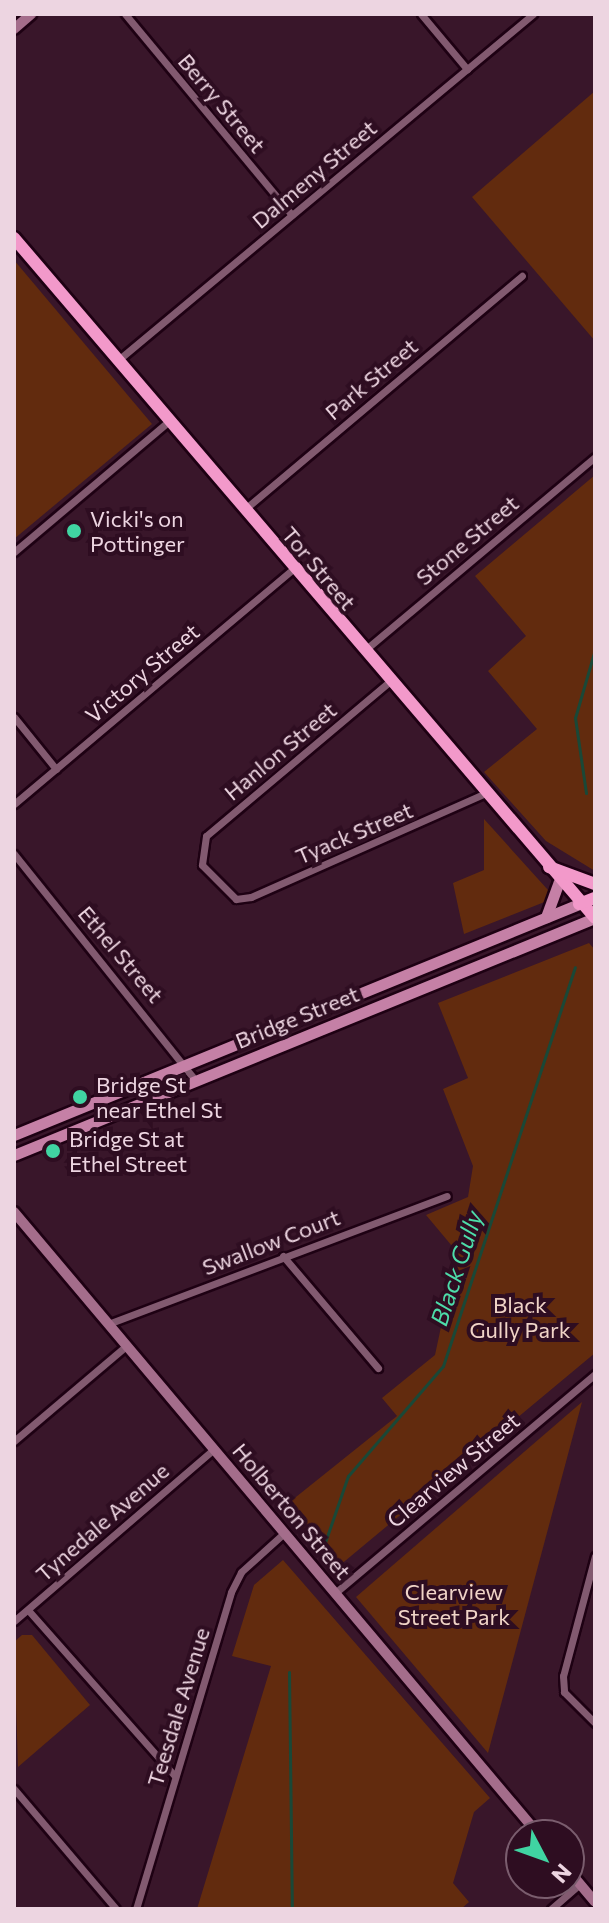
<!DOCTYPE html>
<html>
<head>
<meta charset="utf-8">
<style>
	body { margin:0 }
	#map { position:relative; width:609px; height:1923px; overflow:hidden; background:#39162a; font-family:Commissioner,sans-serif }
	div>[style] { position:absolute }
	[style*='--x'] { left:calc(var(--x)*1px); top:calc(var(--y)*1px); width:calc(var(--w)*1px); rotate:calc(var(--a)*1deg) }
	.green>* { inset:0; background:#622b0e }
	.stream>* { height:3px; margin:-1.5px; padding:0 1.5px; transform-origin:1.5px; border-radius:1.5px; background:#1a4837 }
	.roads { filter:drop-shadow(2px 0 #1e0113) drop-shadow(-2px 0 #1e0113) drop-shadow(0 2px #1e0113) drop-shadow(0 -2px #1e0113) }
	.street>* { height:7px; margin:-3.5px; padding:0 3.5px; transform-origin:3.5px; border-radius:3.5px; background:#825a70 }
	.secondary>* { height:10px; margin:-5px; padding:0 5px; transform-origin:5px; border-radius:5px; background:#a46d8b }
	.primary>* { height:11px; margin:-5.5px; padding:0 5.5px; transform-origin:5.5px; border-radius:5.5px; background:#c580a6 }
	.highway>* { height:12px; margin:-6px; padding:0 6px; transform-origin:6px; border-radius:6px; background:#f299ca }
	.dots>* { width:22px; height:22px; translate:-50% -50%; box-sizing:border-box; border:4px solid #2e0d21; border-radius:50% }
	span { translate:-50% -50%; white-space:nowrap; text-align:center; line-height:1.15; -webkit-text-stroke:8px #2e0d21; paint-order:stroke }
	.street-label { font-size:22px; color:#edd5e1 }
	.poi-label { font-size:22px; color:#edd5e1 }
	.left { translate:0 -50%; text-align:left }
	.park-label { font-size:22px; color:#f0d4c7 }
	.water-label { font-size:24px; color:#4ddca9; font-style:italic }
	.frame { position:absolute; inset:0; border:16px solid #edd5e1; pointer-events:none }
	.north { position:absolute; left:505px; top:1819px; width:80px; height:80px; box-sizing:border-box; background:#2e0d21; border:2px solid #7a5d6e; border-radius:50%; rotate:131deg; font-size:22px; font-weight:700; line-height:32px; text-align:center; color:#edd5e1 }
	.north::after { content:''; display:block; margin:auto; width:28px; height:36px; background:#40d4a2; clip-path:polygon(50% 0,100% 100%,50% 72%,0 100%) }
</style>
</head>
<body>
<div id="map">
	<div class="green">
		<div style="clip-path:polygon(595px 91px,595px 341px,472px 197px)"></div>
		<div style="clip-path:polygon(14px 260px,152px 424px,14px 539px)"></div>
		<div style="clip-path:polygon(595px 475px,595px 871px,546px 841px,484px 772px,537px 729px,488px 671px,526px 636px,475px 576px)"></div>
		<div style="clip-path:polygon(484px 819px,548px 890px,547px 901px,464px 934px,453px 883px,484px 870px)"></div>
		<div style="clip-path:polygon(589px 943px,595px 950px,595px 1353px,333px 1571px,281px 1509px,397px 1416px,382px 1398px,435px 1355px,457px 1252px,426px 1215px,468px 1197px,473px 1166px,443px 1089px,468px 1078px,438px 1003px)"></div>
		<div style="clip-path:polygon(582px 1402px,488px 1753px,356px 1597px)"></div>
		<div style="clip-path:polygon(283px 1560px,490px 1798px,474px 1812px,453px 1883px,469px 1902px,461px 1909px,197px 1909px,271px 1666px,232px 1656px,254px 1585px)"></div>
		<div style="clip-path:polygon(22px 1635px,32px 1635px,90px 1705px,18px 1767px,14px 1642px)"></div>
	</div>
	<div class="stream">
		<div style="--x:586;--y:793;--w:76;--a:-98.3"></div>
		<div style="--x:575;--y:718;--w:72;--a:-73.8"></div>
		<div style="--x:322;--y:1551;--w:79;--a:-70.9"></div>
		<div style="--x:348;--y:1476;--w:145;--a:-49.2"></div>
		<div style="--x:443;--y:1366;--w:420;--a:-71.7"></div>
		<div style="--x:289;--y:1672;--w:237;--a:89.3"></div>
	</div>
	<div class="roads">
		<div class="street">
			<div style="--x:125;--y:14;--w:261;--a:50.3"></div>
			<div style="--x:421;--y:14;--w:72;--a:50.1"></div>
			<div style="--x:117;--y:361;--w:542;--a:-39.83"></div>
			<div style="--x:245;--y:509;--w:362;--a:-40.1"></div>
			<div style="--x:14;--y:552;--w:203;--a:-40.2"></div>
			<div style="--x:365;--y:650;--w:300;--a:-40"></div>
			<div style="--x:389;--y:682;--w:239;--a:139.9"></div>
			<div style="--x:206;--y:836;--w:29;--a:98"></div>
			<div style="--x:202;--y:865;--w:48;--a:45"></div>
			<div style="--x:236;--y:899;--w:15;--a:-8"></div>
			<div style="--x:251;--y:897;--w:254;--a:-23.9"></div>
			<div style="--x:14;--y:717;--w:67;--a:51.1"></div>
			<div style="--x:14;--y:804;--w:365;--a:-40.1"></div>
			<div style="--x:14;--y:854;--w:290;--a:51.3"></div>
			<div style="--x:283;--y:1256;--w:147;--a:49.7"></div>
			<div style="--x:108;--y:1324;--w:362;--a:-20.7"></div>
			<div style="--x:14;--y:1441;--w:148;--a:-40.3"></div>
			<div style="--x:595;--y:1556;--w:124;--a:104.9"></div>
			<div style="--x:563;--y:1676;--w:16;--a:86"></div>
			<div style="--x:564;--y:1692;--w:44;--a:45"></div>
			<div style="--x:335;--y:1593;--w:340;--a:-40.1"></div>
			<div style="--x:28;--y:1610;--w:222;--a:48.5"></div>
			<div style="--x:14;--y:1621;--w:262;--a:-40.7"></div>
			<div style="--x:14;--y:1789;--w:157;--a:49.6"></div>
			<div style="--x:136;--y:1909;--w:331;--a:-73.3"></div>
			<div style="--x:231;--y:1592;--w:22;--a:-63"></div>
			<div style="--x:241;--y:1572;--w:58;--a:-42.2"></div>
			<div style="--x:551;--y:1909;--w:38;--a:-41"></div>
		</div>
		<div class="secondary">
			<div style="--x:14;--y:29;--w:23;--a:-41"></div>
			<div style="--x:14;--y:1212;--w:815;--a:49.88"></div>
			<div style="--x:569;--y:1871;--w:40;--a:50"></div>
		</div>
		<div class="primary">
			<div style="--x:546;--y:917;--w:37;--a:-70"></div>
			<div style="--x:14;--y:1135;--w:610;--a:-22.24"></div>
			<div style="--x:14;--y:1155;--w:624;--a:-22.21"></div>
		</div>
		<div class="highway">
			<div style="--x:14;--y:238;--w:894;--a:49.49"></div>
			<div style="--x:549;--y:867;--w:49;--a:20.3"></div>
			<div style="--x:579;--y:904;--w:17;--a:-21"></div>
		</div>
	</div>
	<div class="dots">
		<div style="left:74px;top:531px;background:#40d4a2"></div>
		<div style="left:80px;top:1097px;background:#40d4a2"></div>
		<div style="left:53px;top:1151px;background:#40d4a2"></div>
	</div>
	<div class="street-label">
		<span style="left:222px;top:103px;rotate:50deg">Berry Street</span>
		<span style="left:314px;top:174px;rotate:-40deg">Dalmeny Street</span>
		<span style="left:371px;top:379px;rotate:-40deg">Park Street</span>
		<span style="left:467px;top:540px;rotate:-40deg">Stone Street</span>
		<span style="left:319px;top:568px;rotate:50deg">Tor Street</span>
		<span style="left:142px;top:673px;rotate:-40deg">Victory Street</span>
		<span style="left:280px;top:751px;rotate:-40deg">Hanlon Street</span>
		<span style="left:354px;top:833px;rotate:-23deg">Tyack Street</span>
		<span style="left:121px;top:954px;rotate:50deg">Ethel Street</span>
		<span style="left:297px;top:1017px;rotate:-22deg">Bridge Street</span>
		<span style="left:271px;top:1242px;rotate:-21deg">Swallow Court</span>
		<span style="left:453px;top:1470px;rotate:-40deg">Clearview Street</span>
		<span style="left:292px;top:1511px;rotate:50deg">Holberton Street</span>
		<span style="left:102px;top:1522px;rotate:-41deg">Tynedale Avenue</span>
		<span style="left:178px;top:1707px;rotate:-73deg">Teesdale Avenue</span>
	</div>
	<div class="poi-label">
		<span class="left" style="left:90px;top:531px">Vicki's on<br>Pottinger</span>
		<span class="left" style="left:96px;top:1097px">Bridge St<br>near Ethel St</span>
		<span class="left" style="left:69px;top:1151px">Bridge St at<br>Ethel Street</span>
	</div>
	<div class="park-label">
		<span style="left:520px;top:1317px">Black<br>Gully Park</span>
		<span style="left:454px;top:1604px">Clearview<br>Street Park</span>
	</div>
	<div class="water-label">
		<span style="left:456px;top:1268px;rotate:-72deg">Black Gully</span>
	</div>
	<div class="frame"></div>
	<div class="north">N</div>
</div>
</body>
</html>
